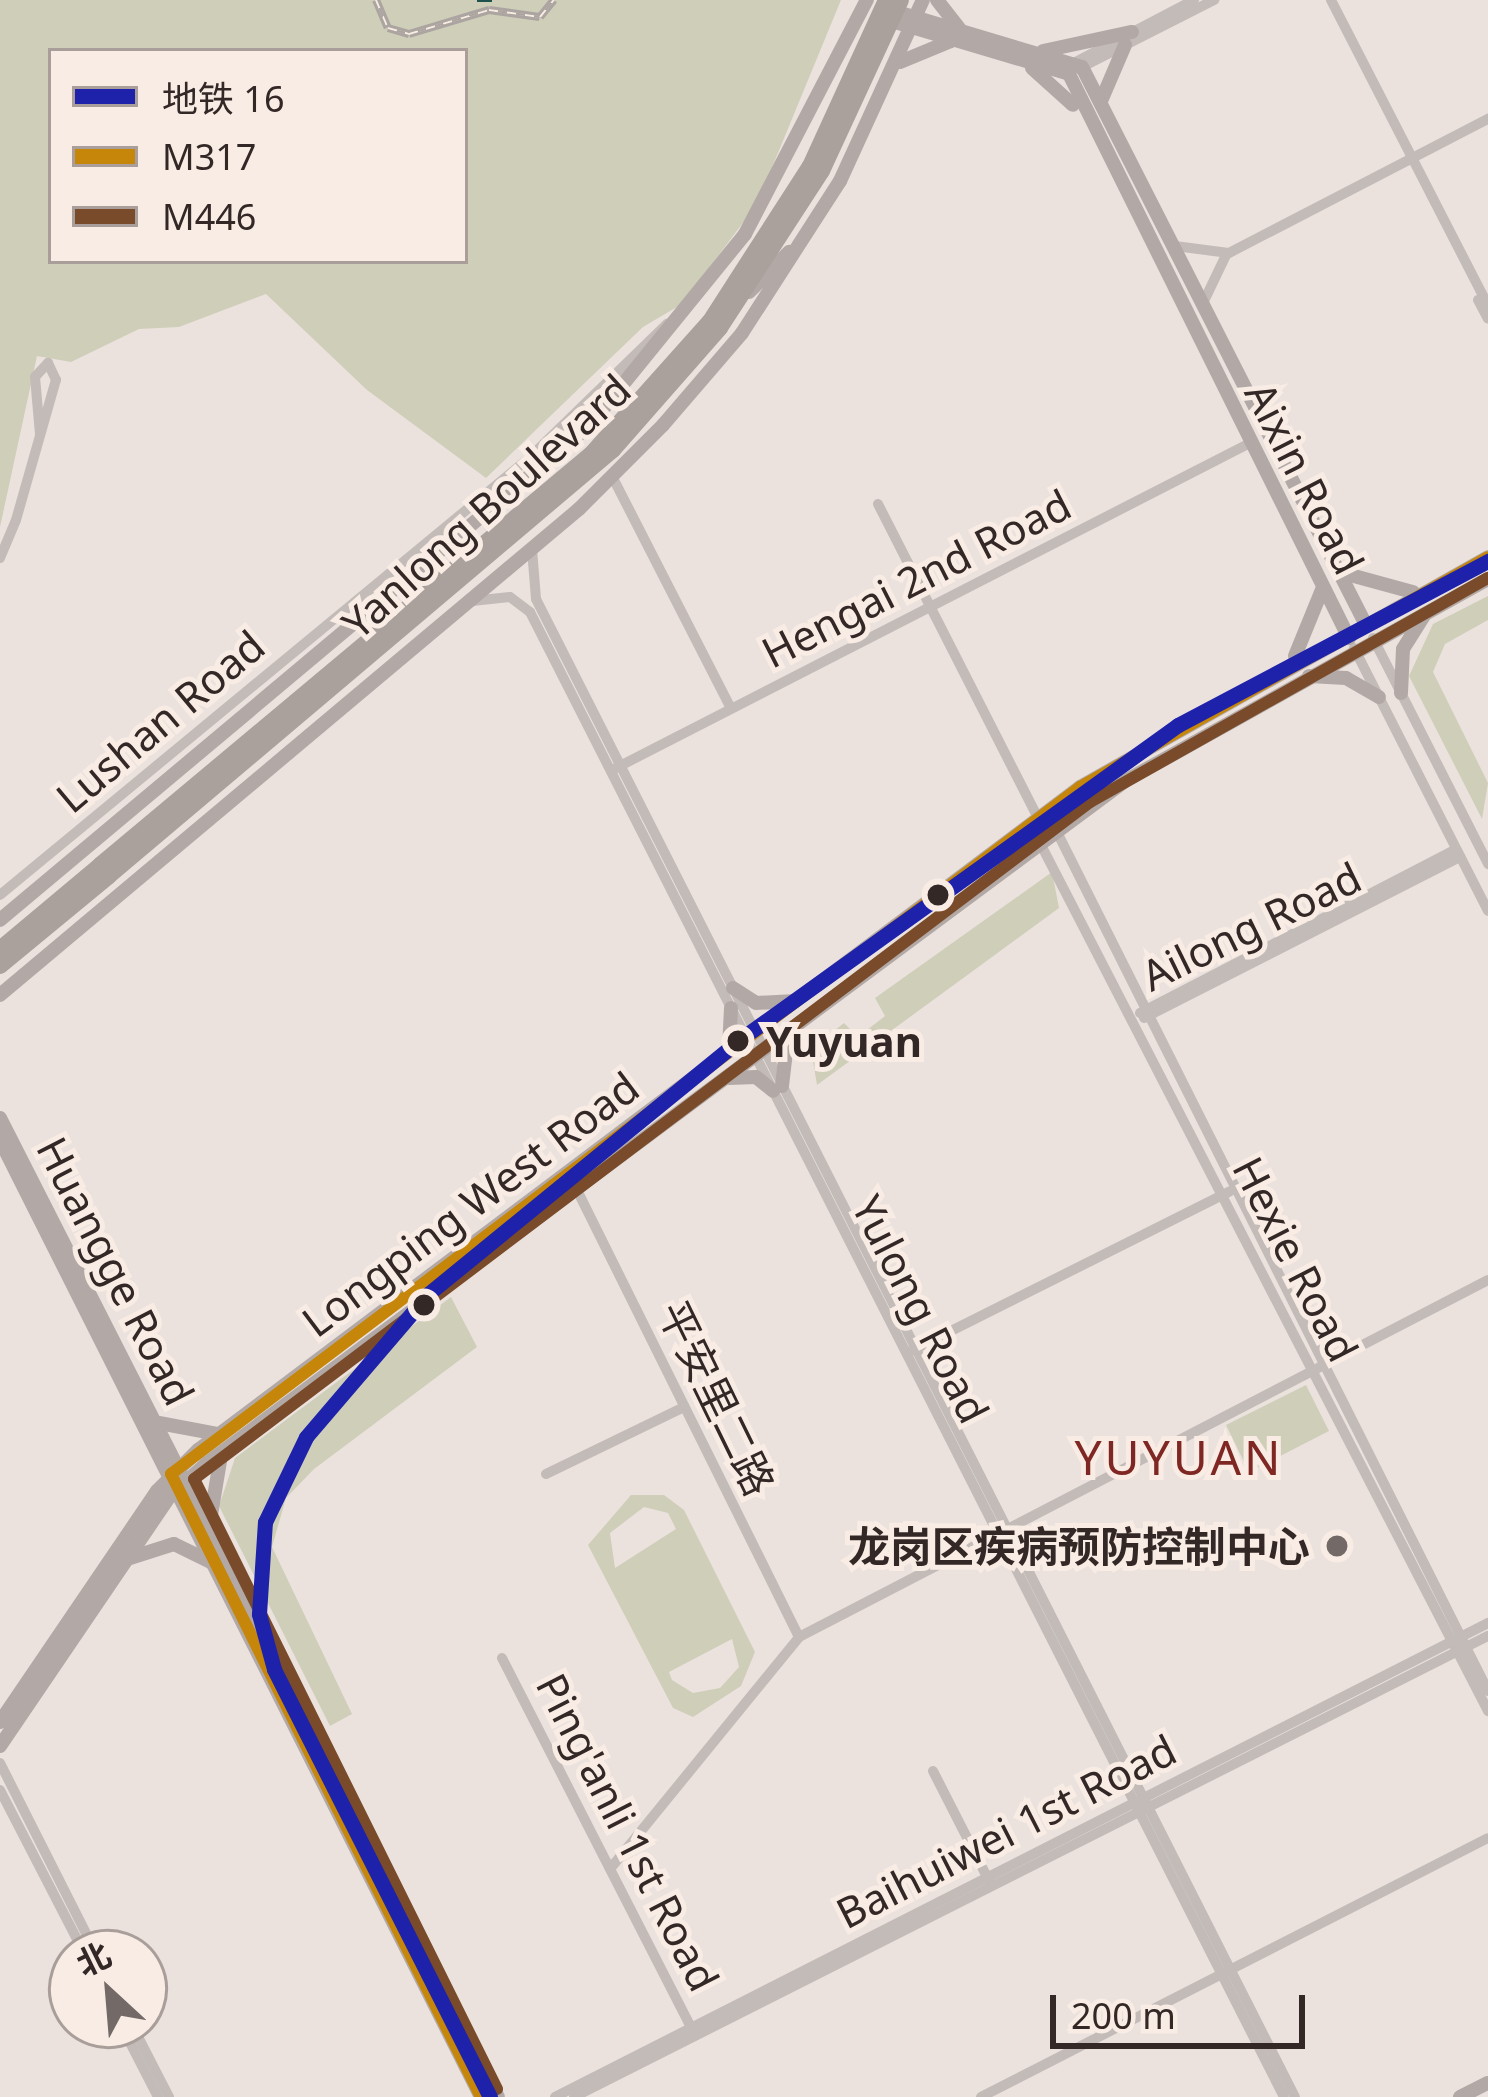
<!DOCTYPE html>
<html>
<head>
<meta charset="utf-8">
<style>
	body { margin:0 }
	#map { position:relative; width:1488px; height:2097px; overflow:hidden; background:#ebe2de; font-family:"Noto Sans","Noto Sans SC",sans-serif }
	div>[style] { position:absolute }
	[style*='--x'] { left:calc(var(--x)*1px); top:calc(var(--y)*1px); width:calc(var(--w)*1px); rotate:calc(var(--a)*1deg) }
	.green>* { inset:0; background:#cfceb9 }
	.ferry>* { height:3px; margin-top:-1.5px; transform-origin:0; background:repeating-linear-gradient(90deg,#1e534d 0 15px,transparent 0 27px) }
	.minor>* { height:10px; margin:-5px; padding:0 5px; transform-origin:5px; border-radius:5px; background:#c3bbb7 }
	.major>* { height:14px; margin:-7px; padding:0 7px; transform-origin:7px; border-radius:7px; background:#b2a9a6 }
	.highway>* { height:16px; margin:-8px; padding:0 8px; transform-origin:8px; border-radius:8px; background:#aaa19d }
	.rail>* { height:8px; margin-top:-4px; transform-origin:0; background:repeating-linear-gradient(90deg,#f8ece5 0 9px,#aba4a1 0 18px); box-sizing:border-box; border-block:3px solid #aba4a1 }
	.highway-bridge>* { height:16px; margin:-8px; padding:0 8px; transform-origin:8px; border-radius:8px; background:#aaa19d }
	.bus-1>* { height:12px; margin:-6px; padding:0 6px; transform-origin:6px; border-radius:6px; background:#c6860a }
	.bus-2>* { height:12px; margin:-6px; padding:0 6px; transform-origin:6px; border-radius:6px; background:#7a4b2a }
	.metro-1>* { height:15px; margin:-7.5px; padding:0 7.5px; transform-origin:7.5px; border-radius:7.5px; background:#1e22aa }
	.dots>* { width:33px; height:33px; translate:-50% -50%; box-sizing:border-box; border:6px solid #f8ece5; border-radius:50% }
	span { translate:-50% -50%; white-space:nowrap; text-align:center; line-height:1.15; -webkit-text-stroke:10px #f8ece5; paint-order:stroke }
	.street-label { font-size:42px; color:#332826 }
	.stop-label { font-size:42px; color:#332826; font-weight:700 }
	.left { translate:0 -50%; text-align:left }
	.poi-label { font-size:42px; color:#332826; font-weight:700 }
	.right { translate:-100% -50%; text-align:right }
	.quarter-label { font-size:48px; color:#7f2823; letter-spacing:3px }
	.legend { position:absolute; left:48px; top:48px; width:420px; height:216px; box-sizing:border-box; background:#f8ece5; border:3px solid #a99e99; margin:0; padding:15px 21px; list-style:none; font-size:36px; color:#332826 }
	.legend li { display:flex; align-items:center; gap:24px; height:60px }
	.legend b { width:60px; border:3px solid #a99e99 }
	.north { position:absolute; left:48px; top:1929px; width:120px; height:120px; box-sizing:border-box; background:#f8ece5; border:3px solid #a99e99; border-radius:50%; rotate:334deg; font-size:33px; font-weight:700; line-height:48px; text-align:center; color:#332826 }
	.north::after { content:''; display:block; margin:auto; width:42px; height:54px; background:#736966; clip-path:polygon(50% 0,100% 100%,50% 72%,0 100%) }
	.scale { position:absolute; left:1050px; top:1995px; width:255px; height:54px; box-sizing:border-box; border:6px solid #332826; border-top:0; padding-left:15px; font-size:36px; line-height:42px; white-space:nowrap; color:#332826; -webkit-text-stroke:9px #f8ece5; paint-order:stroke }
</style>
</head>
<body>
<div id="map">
	<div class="green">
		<div style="clip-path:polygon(evenodd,0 0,841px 0,757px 204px,682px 304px,643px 327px,486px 478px,367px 390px,266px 294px,179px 327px,139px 329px,71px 362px,37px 356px,0 527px,0 0,51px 51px,465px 51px,465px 261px,51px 261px,51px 51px)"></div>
		<div style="clip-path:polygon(1488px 596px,1488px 620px,1445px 644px,1433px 672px,1488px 783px,1482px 819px,1409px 676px,1433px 624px)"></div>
		<div style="clip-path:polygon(1052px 872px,1059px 908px,817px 1085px,811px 1049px,844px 1023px,858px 1037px,885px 1016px,875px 998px)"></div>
		<div style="clip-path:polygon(451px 1297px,477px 1347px,314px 1469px,286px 1498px,272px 1547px,352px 1714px,330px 1726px,219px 1506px,235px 1458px)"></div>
		<div style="clip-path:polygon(1306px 1385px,1329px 1431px,1249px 1472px,1226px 1425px)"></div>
		<div style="clip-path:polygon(evenodd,631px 1495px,664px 1495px,684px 1510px,755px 1652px,741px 1686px,693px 1717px,673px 1708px,588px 1545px,631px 1495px,644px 1507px,668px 1513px,676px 1529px,615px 1568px,610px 1533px,644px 1507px,631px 1495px,732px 1639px,739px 1667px,720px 1688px,693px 1693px,672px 1680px,669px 1672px,732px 1639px)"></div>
	</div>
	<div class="ferry">
		<div style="--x:477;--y:0;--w:22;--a:0"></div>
	</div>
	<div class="minor">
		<div style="--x:1331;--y:0;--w:344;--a:62.8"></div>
		<div style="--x:1070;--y:65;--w:140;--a:-27.7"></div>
		<div style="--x:1078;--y:69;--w:153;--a:-26.9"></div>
		<div style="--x:1175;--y:246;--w:54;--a:7.4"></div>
		<div style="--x:1229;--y:253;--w:292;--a:-27.4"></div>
		<div style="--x:1478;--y:300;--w:21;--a:62"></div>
		<div style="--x:1204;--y:301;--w:51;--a:-64.4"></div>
		<div style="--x:613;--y:478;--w:259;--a:62.9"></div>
		<div style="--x:878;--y:504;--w:352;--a:63"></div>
		<div style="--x:532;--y:549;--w:50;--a:85.4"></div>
		<div style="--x:536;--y:599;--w:1679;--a:63.13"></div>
		<div style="--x:0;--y:558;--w:41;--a:-67.2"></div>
		<div style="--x:16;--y:520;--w:146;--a:-74.1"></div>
		<div style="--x:56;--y:380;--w:19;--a:-115"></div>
		<div style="--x:48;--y:363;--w:19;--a:133"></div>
		<div style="--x:35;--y:377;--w:57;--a:85"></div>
		<div style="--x:472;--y:601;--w:38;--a:-6"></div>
		<div style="--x:510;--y:597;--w:25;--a:37"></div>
		<div style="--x:530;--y:612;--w:1665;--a:63.08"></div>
		<div style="--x:1373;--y:638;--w:254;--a:63"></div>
		<div style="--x:1354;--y:648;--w:295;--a:63"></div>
		<div style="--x:614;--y:769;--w:715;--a:-27.14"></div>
		<div style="--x:1057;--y:832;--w:961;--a:63.35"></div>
		<div style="--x:1040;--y:843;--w:977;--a:62.7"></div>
		<div style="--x:0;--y:895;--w:685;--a:-39.55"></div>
		<div style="--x:528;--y:459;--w:194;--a:-44.2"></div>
		<div style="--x:1140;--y:1013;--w:356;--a:-27.4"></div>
		<div style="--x:1144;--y:1018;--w:355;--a:-27"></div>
		<div style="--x:576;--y:1188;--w:501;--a:63.59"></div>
		<div style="--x:909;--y:1352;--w:359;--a:-26.6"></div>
		<div style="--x:546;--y:1474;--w:153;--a:-25.9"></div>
		<div style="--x:502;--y:1658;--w:421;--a:62.9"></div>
		<div style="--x:0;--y:1763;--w:213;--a:63.2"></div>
		<div style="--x:933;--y:1771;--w:123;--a:63"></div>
		<div style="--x:0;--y:1790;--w:183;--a:62.7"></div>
		<div style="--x:610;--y:1869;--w:299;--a:-50.8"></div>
		<div style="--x:799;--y:1637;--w:776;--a:-27.39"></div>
		<div style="--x:121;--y:2025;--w:81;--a:62.8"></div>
		<div style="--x:132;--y:2025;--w:81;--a:62.8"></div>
		<div style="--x:555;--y:2097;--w:1047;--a:-26.93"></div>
		<div style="--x:574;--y:2097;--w:1024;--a:-26.77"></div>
		<div style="--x:981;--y:2097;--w:569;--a:-27.06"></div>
	</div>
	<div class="major">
		<div style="--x:937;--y:0;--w:36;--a:52"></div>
		<div style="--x:887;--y:9;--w:203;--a:16.6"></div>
		<div style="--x:1082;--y:67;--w:626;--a:63.03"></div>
		<div style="--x:885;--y:19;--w:192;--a:16.6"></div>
		<div style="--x:1069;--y:74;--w:630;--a:63.6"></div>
		<div style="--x:1043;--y:51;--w:91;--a:-12.1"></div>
		<div style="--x:900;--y:62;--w:55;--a:-22.4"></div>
		<div style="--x:1032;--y:68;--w:55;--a:42.1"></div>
		<div style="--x:1101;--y:101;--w:61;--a:-66.8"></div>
		<div style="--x:749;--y:292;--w:57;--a:-45"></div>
		<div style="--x:1343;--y:573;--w:73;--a:15.2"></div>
		<div style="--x:1295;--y:656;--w:71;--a:-67.8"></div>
		<div style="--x:1309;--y:676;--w:37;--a:3"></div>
		<div style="--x:1346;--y:678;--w:38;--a:30"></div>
		<div style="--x:1401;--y:693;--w:44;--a:-87.4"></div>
		<div style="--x:1403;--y:649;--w:41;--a:-57.8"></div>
		<div style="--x:0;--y:920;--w:769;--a:-39.99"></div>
		<div style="--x:589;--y:426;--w:247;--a:-50.9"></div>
		<div style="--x:745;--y:234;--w:264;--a:-62.5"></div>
		<div style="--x:733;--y:988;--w:27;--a:33"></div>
		<div style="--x:756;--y:1003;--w:35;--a:-3"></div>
		<div style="--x:0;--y:995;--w:756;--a:-40.01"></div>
		<div style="--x:579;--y:509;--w:119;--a:-45"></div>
		<div style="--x:663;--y:425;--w:121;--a:-49.3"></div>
		<div style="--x:742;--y:333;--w:181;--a:-57.2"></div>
		<div style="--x:840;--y:181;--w:199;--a:-65.4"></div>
		<div style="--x:729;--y:1049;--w:41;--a:-87.2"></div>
		<div style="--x:729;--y:1078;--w:27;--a:-2"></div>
		<div style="--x:756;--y:1077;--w:22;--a:39"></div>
		<div style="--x:782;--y:1086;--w:52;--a:-83.4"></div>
		<div style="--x:0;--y:1118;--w:1098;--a:63.04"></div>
		<div style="--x:0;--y:1140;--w:1071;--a:63.32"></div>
		<div style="--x:159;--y:1423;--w:59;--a:10.7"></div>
		<div style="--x:211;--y:1515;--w:61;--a:-80.5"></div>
		<div style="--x:130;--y:1558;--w:46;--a:-17.7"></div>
		<div style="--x:174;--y:1544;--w:43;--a:26"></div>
		<div style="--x:0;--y:1722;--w:279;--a:-55.8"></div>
		<div style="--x:157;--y:1491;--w:58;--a:-45"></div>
		<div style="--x:198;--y:1450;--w:1103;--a:-36.93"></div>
		<div style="--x:1080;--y:787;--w:468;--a:-29.4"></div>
		<div style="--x:0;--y:1746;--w:301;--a:-55.8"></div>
		<div style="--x:169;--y:1497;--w:51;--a:-41.8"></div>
		<div style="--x:207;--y:1463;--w:1144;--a:-36.61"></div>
		<div style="--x:1125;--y:781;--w:415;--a:-29.1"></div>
		<div style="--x:1460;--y:2097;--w:31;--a:-27"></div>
	</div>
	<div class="highway">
		<div style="--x:100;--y:865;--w:640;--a:-39.93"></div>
		<div style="--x:591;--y:454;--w:178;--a:-48.2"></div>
		<div style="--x:710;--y:321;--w:184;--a:-57.2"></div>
		<div style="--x:109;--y:876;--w:660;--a:-40.21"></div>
		<div style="--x:613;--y:450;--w:162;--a:-48.7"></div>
		<div style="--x:720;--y:328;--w:187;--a:-57"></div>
	</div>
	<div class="rail">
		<div style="--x:376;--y:0;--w:30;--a:67"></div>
		<div style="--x:388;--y:28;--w:22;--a:16"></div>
		<div style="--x:409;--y:34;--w:84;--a:-16.7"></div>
		<div style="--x:489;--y:10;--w:51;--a:7.8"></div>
		<div style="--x:540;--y:17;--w:22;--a:-51"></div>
	</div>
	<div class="highway-bridge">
		<div style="--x:810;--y:166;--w:183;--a:-65.4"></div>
		<div style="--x:822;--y:171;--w:188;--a:-65.2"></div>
		<div style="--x:0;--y:949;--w:131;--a:-40"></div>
		<div style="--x:0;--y:966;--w:141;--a:-39.5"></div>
	</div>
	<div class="bus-1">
		<div style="--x:481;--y:2097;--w:696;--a:-116.45"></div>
		<div style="--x:171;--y:1474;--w:1139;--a:-37.08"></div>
		<div style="--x:1080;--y:787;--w:468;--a:-29.4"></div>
	</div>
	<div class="bus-2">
		<div style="--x:497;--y:2089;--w:681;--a:-116.41"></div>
		<div style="--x:194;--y:1479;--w:1123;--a:-37.07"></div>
		<div style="--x:1090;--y:802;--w:457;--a:-29.4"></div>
	</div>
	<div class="metro-1">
		<div style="--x:490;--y:2097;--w:479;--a:-116.8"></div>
		<div style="--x:274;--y:1669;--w:57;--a:-105.3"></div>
		<div style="--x:259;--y:1614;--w:92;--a:-86.3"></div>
		<div style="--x:265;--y:1522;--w:94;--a:-64.2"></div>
		<div style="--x:306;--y:1437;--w:188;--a:-49.5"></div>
		<div style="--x:428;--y:1294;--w:402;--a:-39.2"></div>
		<div style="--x:739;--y:1040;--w:540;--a:-35.66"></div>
		<div style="--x:1178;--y:725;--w:351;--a:-27.9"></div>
	</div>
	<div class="dots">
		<div style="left:938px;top:895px;background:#332826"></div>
		<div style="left:738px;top:1041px;background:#332826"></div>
		<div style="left:424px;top:1305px;background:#332826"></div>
		<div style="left:1337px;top:1546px;background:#736966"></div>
	</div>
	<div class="street-label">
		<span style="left:1305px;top:478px;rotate:63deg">Aixin Road</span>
		<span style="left:486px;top:506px;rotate:-42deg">Yanlong Boulevard</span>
		<span style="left:916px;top:578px;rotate:-27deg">Hengai 2nd Road</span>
		<span style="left:160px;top:721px;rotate:-40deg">Lushan Road</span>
		<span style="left:1251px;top:926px;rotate:-26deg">Ailong Road</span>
		<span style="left:470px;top:1204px;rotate:-37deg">Longping West Road</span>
		<span style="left:1296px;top:1259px;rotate:63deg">Hexie Road</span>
		<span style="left:116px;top:1271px;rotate:63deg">Huangge Road</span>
		<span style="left:921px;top:1309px;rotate:63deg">Yulong Road</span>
		<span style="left:717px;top:1398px;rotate:64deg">平安里二路</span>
		<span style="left:1006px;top:1831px;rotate:-27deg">Baihuiwei 1st Road</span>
		<span style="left:628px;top:1832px;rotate:63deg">Ping'anli 1st Road</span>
	</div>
	<div class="stop-label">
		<span class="left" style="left:766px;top:1041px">Yuyuan</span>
	</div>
	<div class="poi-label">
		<span class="right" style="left:1310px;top:1546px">龙岗区疾病预防控制中心</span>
	</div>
	<div class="quarter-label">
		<span style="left:1179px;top:1457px">YUYUAN</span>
	</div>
	<ul class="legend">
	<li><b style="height:15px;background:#1e22aa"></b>地铁 16</li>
	<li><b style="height:15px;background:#c6860a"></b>M317</li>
	<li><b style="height:15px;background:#7a4b2a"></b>M446</li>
	</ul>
	<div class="north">北</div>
	<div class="scale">200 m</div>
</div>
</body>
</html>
